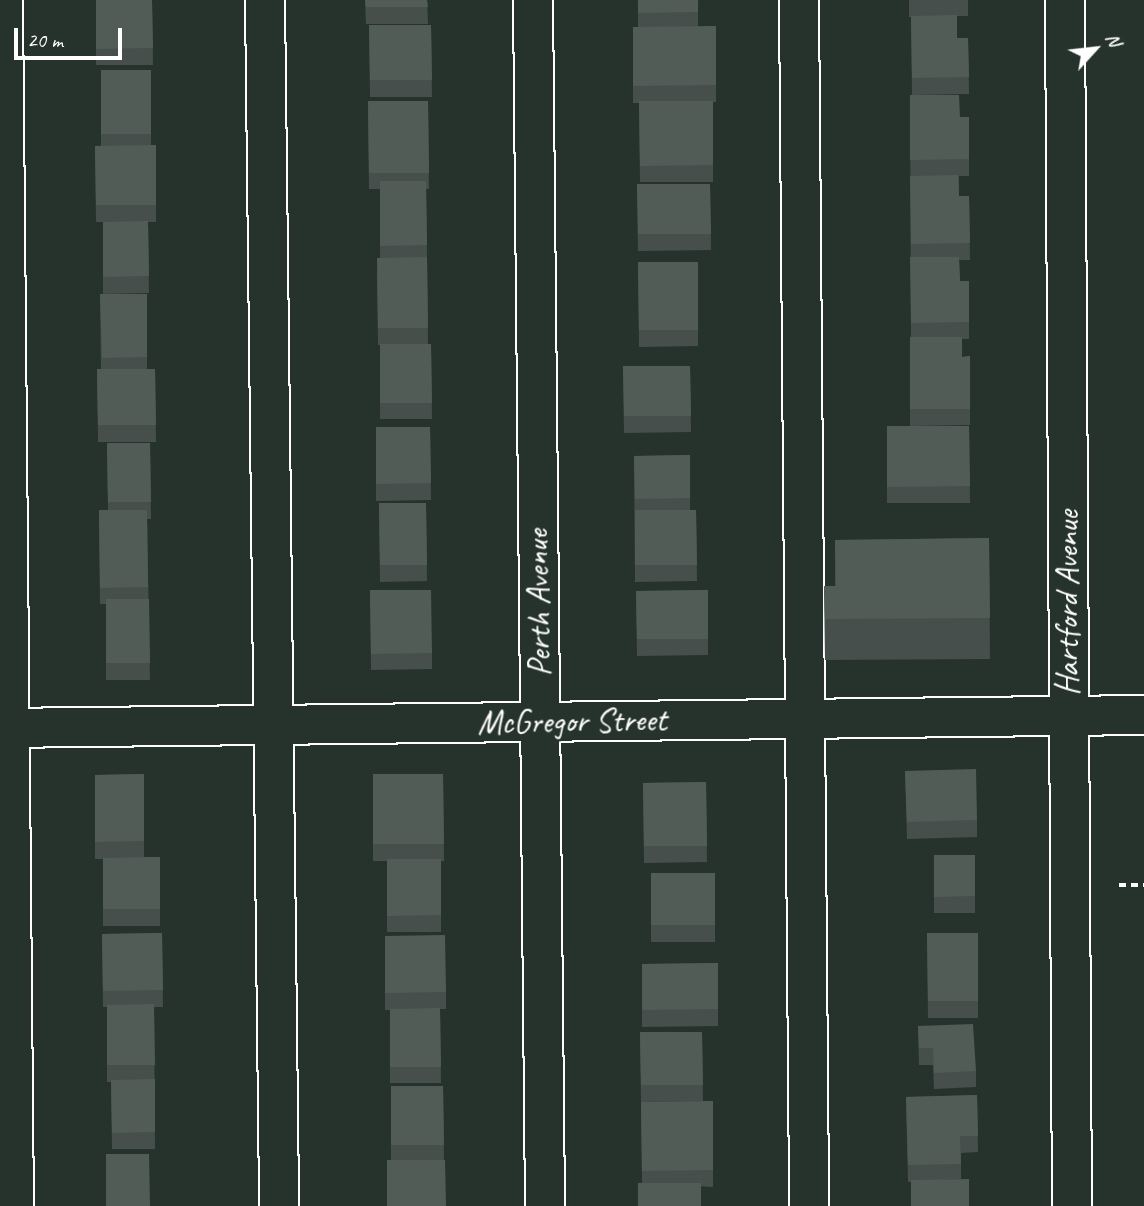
<!DOCTYPE html>
<html>
<head>
<meta charset="utf-8">
<style>
	body { margin:0 }
	#map { position:relative; width:1144px; height:1206px; overflow:hidden; background:#26332d; font-family:Caveat,sans-serif }
	div>[style] { position:absolute }
	[style*='--x'] { left:calc(var(--x)*1px); top:calc(var(--y)*1px); width:calc(var(--w)*1px); rotate:calc(var(--a)*1deg) }
	.path>* { height:4.5px; margin-top:-2.25px; transform-origin:0; background:repeating-linear-gradient(90deg,#fff 0 7px,transparent 0 12px) }
	.roads { filter:drop-shadow(2px 0 #fff) drop-shadow(-2px 0 #fff) drop-shadow(0 2px #fff) drop-shadow(0 -2px #fff) }
	.minor>* { height:38px; margin:-19px; padding:0 19px; transform-origin:19px; border-radius:19px; background:#26332d }
	.major>* { height:38px; margin:-19px; padding:0 19px; transform-origin:19px; border-radius:19px; background:#26332d }
	.wall>* { inset:0; background:#464f4b }
	.building>* { inset:0; background:#515c57 }
	span { translate:-50% -50%; white-space:nowrap; text-align:center; line-height:1.15; -webkit-text-stroke:5px #26332d; paint-order:stroke }
	.street-label { font-size:33px; color:#fff }
	.north { position:absolute; left:1060px; top:14px; width:70px; height:70px; -webkit-text-stroke:5px #26332d; paint-order:stroke; rotate:63deg; font-size:19px; font-weight:700; line-height:28px; text-align:center; color:#fff }
	.north::after { content:''; display:block; margin:auto; width:24px; height:32px; background:#fff; clip-path:polygon(50% 0,100% 100%,50% 72%,0 100%) }
	.scale { position:absolute; left:14px; top:28px; width:108px; height:32px; box-sizing:border-box; border:4px solid #fff; border-top:0; padding-left:9px; font-size:21px; line-height:24px; white-space:nowrap; color:#fff; -webkit-text-stroke:5px #26332d; paint-order:stroke }
</style>
</head>
<body>
<div id="map">
	<div class="path">
		<div style="--x:1119;--y:885;--w:25;--a:0"></div>
	</div>
	<div class="roads">
		<div class="minor">
			<div style="--x:3;--y:0;--w:1206;--a:89.48"></div>
			<div style="--x:265;--y:0;--w:1206;--a:89.33"></div>
			<div style="--x:533;--y:0;--w:1206;--a:89.43"></div>
			<div style="--x:799;--y:0;--w:1206;--a:89.52"></div>
			<div style="--x:1065;--y:0;--w:1206;--a:89.67"></div>
		</div>
		<div class="major">
			<div style="--x:0;--y:728;--w:1144;--a:-0.65"></div>
		</div>
	</div>
	<div class="wall">
		<div style="clip-path:polygon(96px 0,152px 0,153px 65px,96px 65px)"></div>
		<div style="clip-path:polygon(365px 0,427px 0,428px 24px,366px 24px)"></div>
		<div style="clip-path:polygon(638px 0,698px 0,698px 27px,716px 26px,716px 102px,713px 102px,713px 182px,640px 182px,639px 103px,633px 103px,633px 27px,638px 27px)"></div>
		<div style="clip-path:polygon(909px 0,968px 0,968px 16px,957px 16px,957px 38px,968px 38px,969px 94px,912px 95px,911px 17px,909px 17px)"></div>
		<div style="clip-path:polygon(369px 25px,431px 25px,432px 97px,370px 97px)"></div>
		<div style="clip-path:polygon(101px 70px,151px 70px,151px 145px,156px 145px,156px 222px,148px 222px,149px 293px,103px 294px,103px 222px,96px 222px,95px 146px,101px 146px)"></div>
		<div style="clip-path:polygon(910px 95px,960px 117px,969px 117px,969px 176px,959px 176px,959px 196px,969px 196px,970px 260px,959px 260px,960px 281px,969px 281px,969px 339px,962px 339px,962px 357px,970px 356px,970px 425px,910px 426px,910px 337px,911px 337px)"></div>
		<div style="clip-path:polygon(368px 101px,428px 101px,429px 189px,426px 189px,427px 257px,428px 344px,431px 344px,432px 419px,380px 419px,380px 345px,378px 345px,377px 274px,380px 258px,380px 189px,369px 189px)"></div>
		<div style="clip-path:polygon(637px 184px,710px 184px,711px 250px,638px 251px)"></div>
		<div style="clip-path:polygon(638px 262px,698px 262px,698px 346px,639px 347px)"></div>
		<div style="clip-path:polygon(100px 294px,147px 294px,147px 369px,155px 369px,156px 442px,98px 442px,97px 369px,101px 369px)"></div>
		<div style="clip-path:polygon(623px 366px,690px 366px,691px 432px,624px 433px)"></div>
		<div style="clip-path:polygon(887px 426px,969px 426px,970px 503px,887px 503px)"></div>
		<div style="clip-path:polygon(376px 427px,430px 427px,431px 500px,376px 501px)"></div>
		<div style="clip-path:polygon(107px 443px,150px 443px,151px 519px,147px 519px,150px 680px,106px 680px,106px 604px,100px 604px,99px 510px,108px 510px)"></div>
		<div style="clip-path:polygon(690px 455px,690px 510px,696px 510px,697px 581px,635px 582px,634px 456px)"></div>
		<div style="clip-path:polygon(379px 503px,426px 503px,427px 581px,380px 582px)"></div>
		<div style="clip-path:polygon(989px 538px,990px 659px,825px 660px,824px 586px,835px 586px,835px 540px)"></div>
		<div style="clip-path:polygon(370px 590px,432px 653px,432px 669px,371px 670px)"></div>
		<div style="clip-path:polygon(708px 590px,708px 655px,637px 656px,636px 591px)"></div>
		<div style="clip-path:polygon(905px 771px,977px 820px,977px 837px,907px 839px)"></div>
		<div style="clip-path:polygon(144px 774px,144px 857px,160px 857px,160px 926px,103px 926px,103px 859px,95px 859px,95px 775px)"></div>
		<div style="clip-path:polygon(373px 774px,443px 774px,444px 861px,441px 861px,441px 932px,387px 932px,387px 861px,373px 861px)"></div>
		<div style="clip-path:polygon(706px 782px,707px 862px,644px 863px,643px 783px)"></div>
		<div style="clip-path:polygon(934px 855px,975px 855px,975px 913px,934px 913px)"></div>
		<div style="clip-path:polygon(651px 873px,715px 873px,715px 942px,651px 942px)"></div>
		<div style="clip-path:polygon(162px 933px,163px 1007px,154px 1007px,155px 1149px,112px 1149px,111px 1082px,107px 1082px,107px 1007px,103px 1007px,102px 934px)"></div>
		<div style="clip-path:polygon(927px 933px,978px 933px,978px 1018px,928px 1018px)"></div>
		<div style="clip-path:polygon(385px 936px,446px 992px,446px 1009px,440px 1009px,441px 1083px,390px 1083px,390px 1010px,385px 1010px)"></div>
		<div style="clip-path:polygon(718px 963px,718px 1026px,642px 1027px,642px 964px)"></div>
		<div style="clip-path:polygon(918px 1026px,976px 1071px,976px 1087px,934px 1089px,933px 1065px,919px 1065px)"></div>
		<div style="clip-path:polygon(640px 1032px,702px 1032px,703px 1101px,641px 1102px)"></div>
		<div style="clip-path:polygon(391px 1086px,443px 1086px,444px 1160px,391px 1160px)"></div>
		<div style="clip-path:polygon(977px 1095px,978px 1152px,961px 1153px,961px 1179px,908px 1182px,906px 1097px)"></div>
		<div style="clip-path:polygon(713px 1101px,713px 1187px,642px 1183px,641px 1102px)"></div>
	</div>
	<div class="building">
		<div style="clip-path:polygon(96px 0,152px 0,153px 48px,96px 49px)"></div>
		<div style="clip-path:polygon(365px 0,427px 0,428px 7px,366px 7px)"></div>
		<div style="clip-path:polygon(638px 0,698px 0,698px 12px,638px 13px)"></div>
		<div style="clip-path:polygon(957px 15px,957px 38px,968px 38px,969px 77px,912px 78px,911px 16px)"></div>
		<div style="clip-path:polygon(369px 25px,431px 25px,432px 80px,370px 80px)"></div>
		<div style="clip-path:polygon(716px 26px,716px 85px,633px 86px,633px 27px)"></div>
		<div style="clip-path:polygon(101px 70px,151px 70px,151px 134px,101px 134px)"></div>
		<div style="clip-path:polygon(910px 95px,959px 95px,960px 117px,969px 117px,969px 159px,910px 160px)"></div>
		<div style="clip-path:polygon(368px 101px,428px 101px,429px 173px,369px 173px)"></div>
		<div style="clip-path:polygon(639px 101px,713px 101px,713px 165px,640px 166px)"></div>
		<div style="clip-path:polygon(156px 145px,156px 205px,96px 205px,95px 146px)"></div>
		<div style="clip-path:polygon(958px 175px,959px 196px,969px 196px,970px 243px,911px 244px,910px 176px)"></div>
		<div style="clip-path:polygon(380px 181px,426px 181px,427px 245px,380px 246px)"></div>
		<div style="clip-path:polygon(637px 184px,710px 184px,711px 234px,638px 234px)"></div>
		<div style="clip-path:polygon(148px 221px,149px 276px,103px 277px,103px 222px)"></div>
		<div style="clip-path:polygon(427px 257px,428px 328px,378px 328px,377px 258px)"></div>
		<div style="clip-path:polygon(910px 257px,959px 257px,960px 281px,969px 281px,969px 322px,911px 323px)"></div>
		<div style="clip-path:polygon(638px 262px,698px 262px,698px 330px,639px 330px)"></div>
		<div style="clip-path:polygon(100px 294px,147px 294px,147px 357px,102px 358px)"></div>
		<div style="clip-path:polygon(910px 337px,962px 337px,962px 357px,970px 356px,970px 409px,910px 409px)"></div>
		<div style="clip-path:polygon(380px 344px,431px 344px,432px 403px,380px 403px)"></div>
		<div style="clip-path:polygon(623px 366px,690px 366px,691px 416px,624px 416px)"></div>
		<div style="clip-path:polygon(97px 369px,155px 369px,156px 425px,98px 425px)"></div>
		<div style="clip-path:polygon(887px 426px,969px 426px,970px 486px,887px 487px)"></div>
		<div style="clip-path:polygon(376px 427px,430px 427px,431px 483px,376px 484px)"></div>
		<div style="clip-path:polygon(107px 443px,150px 443px,151px 502px,108px 502px)"></div>
		<div style="clip-path:polygon(690px 455px,690px 498px,635px 499px,634px 456px)"></div>
		<div style="clip-path:polygon(379px 503px,426px 503px,427px 565px,380px 565px)"></div>
		<div style="clip-path:polygon(99px 510px,147px 510px,148px 587px,100px 588px)"></div>
		<div style="clip-path:polygon(635px 510px,696px 510px,697px 565px,635px 565px)"></div>
		<div style="clip-path:polygon(989px 538px,990px 618px,825px 619px,824px 586px,836px 586px,835px 540px)"></div>
		<div style="clip-path:polygon(370px 590px,431px 590px,432px 653px,371px 654px)"></div>
		<div style="clip-path:polygon(708px 590px,708px 639px,637px 639px,636px 591px)"></div>
		<div style="clip-path:polygon(106px 599px,149px 599px,150px 663px,106px 663px)"></div>
		<div style="clip-path:polygon(976px 769px,977px 820px,907px 822px,905px 771px)"></div>
		<div style="clip-path:polygon(144px 774px,144px 841px,95px 842px,95px 775px)"></div>
		<div style="clip-path:polygon(373px 774px,443px 774px,444px 844px,373px 844px)"></div>
		<div style="clip-path:polygon(706px 782px,707px 846px,644px 846px,643px 783px)"></div>
		<div style="clip-path:polygon(934px 855px,975px 855px,975px 896px,934px 897px)"></div>
		<div style="clip-path:polygon(160px 857px,160px 909px,103px 909px,103px 858px)"></div>
		<div style="clip-path:polygon(387px 859px,441px 859px,441px 915px,387px 916px)"></div>
		<div style="clip-path:polygon(651px 873px,715px 873px,715px 925px,651px 925px)"></div>
		<div style="clip-path:polygon(162px 933px,163px 990px,103px 991px,102px 934px)"></div>
		<div style="clip-path:polygon(927px 933px,978px 933px,978px 1001px,928px 1001px)"></div>
		<div style="clip-path:polygon(445px 935px,446px 992px,385px 993px,385px 936px)"></div>
		<div style="clip-path:polygon(718px 963px,718px 1009px,642px 1010px,642px 964px)"></div>
		<div style="clip-path:polygon(154px 1004px,155px 1065px,107px 1065px,107px 1005px)"></div>
		<div style="clip-path:polygon(440px 1008px,441px 1067px,390px 1067px,390px 1009px)"></div>
		<div style="clip-path:polygon(973px 1024px,976px 1071px,934px 1073px,933px 1048px,919px 1048px,918px 1026px)"></div>
		<div style="clip-path:polygon(640px 1032px,702px 1032px,703px 1085px,641px 1085px)"></div>
		<div style="clip-path:polygon(155px 1079px,155px 1132px,112px 1133px,111px 1080px)"></div>
		<div style="clip-path:polygon(391px 1086px,443px 1086px,444px 1145px,391px 1145px)"></div>
		<div style="clip-path:polygon(977px 1095px,978px 1136px,960px 1136px,961px 1164px,908px 1165px,906px 1097px)"></div>
		<div style="clip-path:polygon(713px 1101px,713px 1170px,642px 1171px,641px 1102px)"></div>
		<div style="clip-path:polygon(106px 1154px,149px 1154px,150px 1206px,106px 1206px)"></div>
		<div style="clip-path:polygon(387px 1160px,445px 1160px,446px 1206px,387px 1206px)"></div>
		<div style="clip-path:polygon(969px 1179px,969px 1206px,911px 1206px,911px 1180px)"></div>
		<div style="clip-path:polygon(638px 1183px,701px 1183px,701px 1206px,638px 1206px)"></div>
	</div>
	<div class="street-label">
		<span style="left:539px;top:603px;rotate:-91deg">Perth Avenue</span>
		<span style="left:1068px;top:603px;rotate:-90deg">Hartford Avenue</span>
		<span style="left:572px;top:722px;rotate:-1deg">McGregor Street</span>
	</div>
	<div class="north">N</div>
	<div class="scale">20 m</div>
</div>
</body>
</html>
